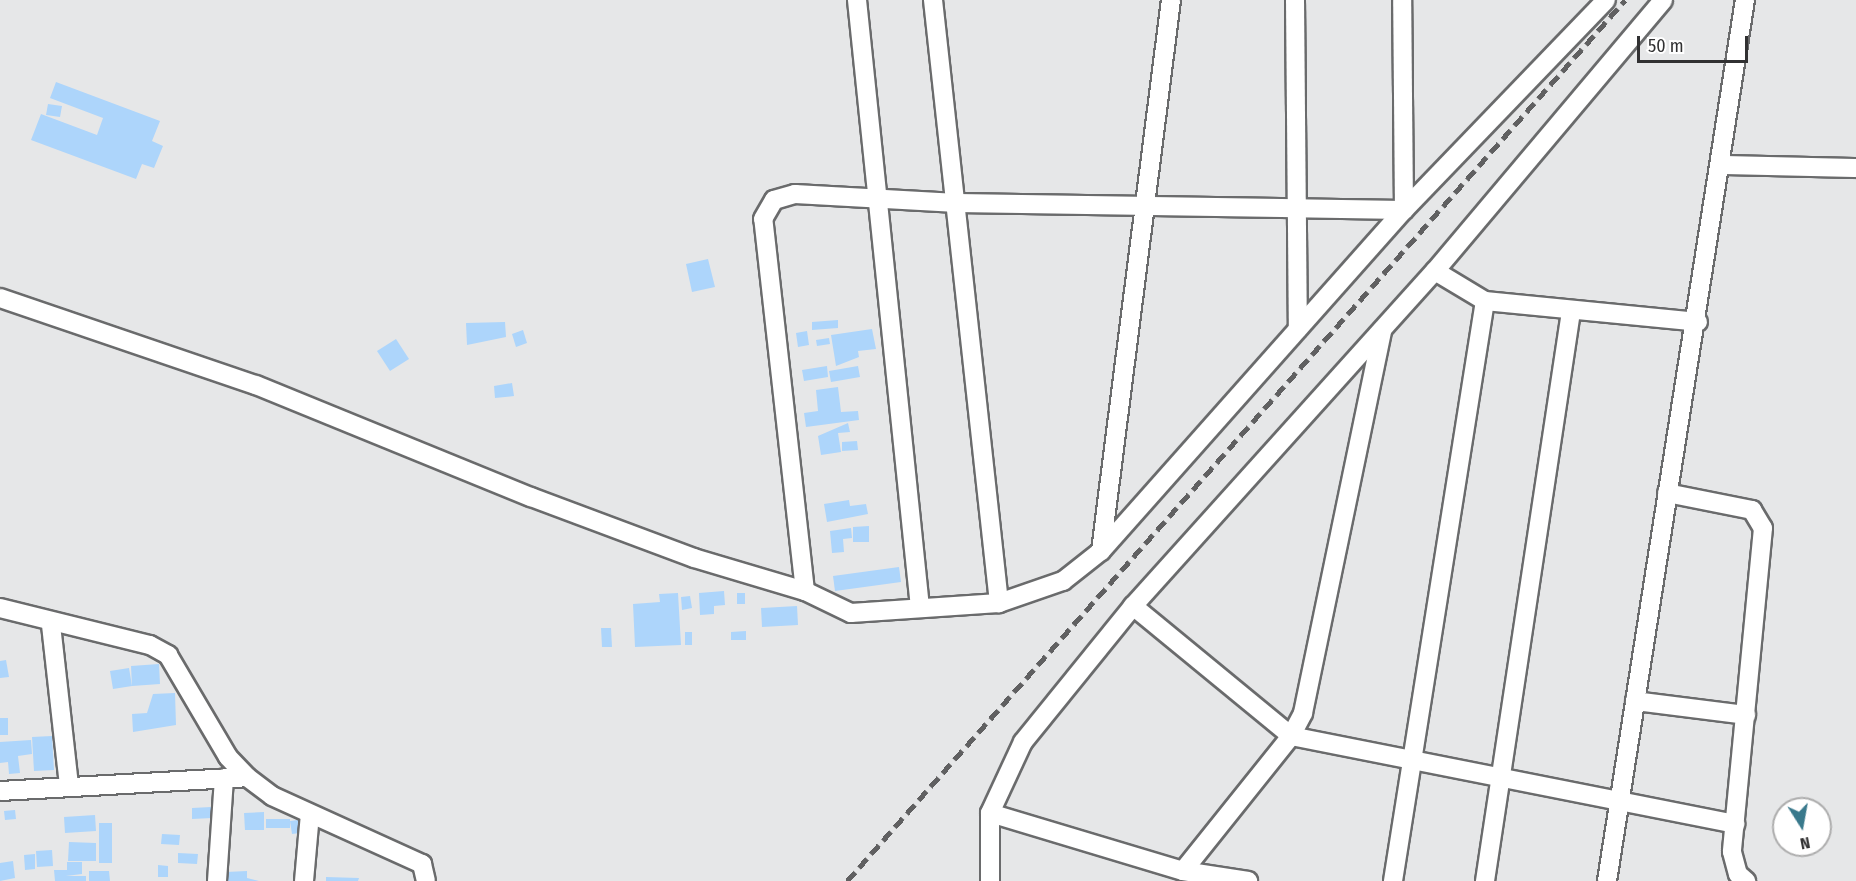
<!DOCTYPE html>
<html>
<head>
<meta charset="utf-8">
<style>
	body { margin:0 }
	#map { position:relative; width:1856px; height:881px; overflow:hidden; background:#e6e7e8; font-family:"Fira Sans Condensed",sans-serif }
	div>[style] { position:absolute }
	[style*='--x'] { left:calc(var(--x)*1px); top:calc(var(--y)*1px); width:calc(var(--w)*1px); rotate:calc(var(--a)*1deg) }
	.building>* { inset:0; background:#add5fb }
	.roads { filter:drop-shadow(2px 0 #6a6b6c) drop-shadow(-2px 0 #6a6b6c) drop-shadow(0 2px #6a6b6c) drop-shadow(0 -2px #6a6b6c) }
	.street>* { height:18px; margin:-9px; padding:0 9px; transform-origin:9px; border-radius:9px; background:#fff }
	.rail>* { height:4.5px; margin-top:-2.25px; transform-origin:0; background:repeating-linear-gradient(90deg,#606061 0 12px,transparent 0 18px) }
	span { translate:-50% -50%; white-space:nowrap; text-align:center; line-height:1.15; -webkit-text-stroke:5px #fff; paint-order:stroke }
	.north { position:absolute; left:1772px; top:797px; width:60px; height:60px; box-sizing:border-box; background:#fff; border:2px solid #adadad; border-radius:50%; rotate:169deg; font-size:16px; font-weight:700; line-height:24px; text-align:center; color:#313132 }
	.north::after { content:''; display:block; margin:auto; width:21px; height:27px; background:#39798c; clip-path:polygon(50% 0,100% 100%,50% 72%,0 100%) }
	.scale { position:absolute; left:1637px; top:36px; width:111px; height:27px; box-sizing:border-box; border:3px solid #313132; border-top:0; padding-left:8px; font-size:18px; line-height:21px; white-space:nowrap; color:#313132; -webkit-text-stroke:4px #fff; paint-order:stroke }
</style>
</head>
<body>
<div id="map">
	<div class="building">
		<div style="clip-path:polygon(56px 82px,160px 121px,152px 141px,163px 146px,154px 168px,142px 164px,136px 179px,31px 140px,41px 114px,97px 135px,103px 118px,50px 98px)"></div>
		<div style="clip-path:polygon(48px 104px,62px 106px,60px 117px,46px 115px)"></div>
		<div style="clip-path:polygon(708px 259px,715px 287px,692px 292px,686px 264px)"></div>
		<div style="clip-path:polygon(838px 320px,838px 328px,812px 330px,812px 322px)"></div>
		<div style="clip-path:polygon(505px 322px,506px 337px,467px 345px,466px 323px)"></div>
		<div style="clip-path:polygon(872px 329px,876px 349px,858px 351px,859px 357px,836px 366px,831px 335px)"></div>
		<div style="clip-path:polygon(523px 330px,527px 343px,516px 347px,512px 334px)"></div>
		<div style="clip-path:polygon(807px 331px,809px 345px,798px 347px,796px 333px)"></div>
		<div style="clip-path:polygon(829px 338px,830px 344px,817px 346px,816px 340px)"></div>
		<div style="clip-path:polygon(396px 339px,409px 359px,390px 371px,377px 351px)"></div>
		<div style="clip-path:polygon(827px 366px,828px 377px,804px 381px,802px 370px)"></div>
		<div style="clip-path:polygon(858px 366px,860px 377px,831px 382px,829px 371px)"></div>
		<div style="clip-path:polygon(512px 383px,514px 396px,495px 398px,494px 386px)"></div>
		<div style="clip-path:polygon(838px 387px,841px 412px,858px 411px,859px 420px,806px 427px,804px 413px,818px 411px,816px 390px)"></div>
		<div style="clip-path:polygon(848px 423px,850px 432px,838px 433px,841px 452px,821px 455px,818px 436px)"></div>
		<div style="clip-path:polygon(857px 441px,858px 450px,842px 451px,842px 442px)"></div>
		<div style="clip-path:polygon(849px 500px,850px 506px,866px 504px,868px 514px,827px 522px,824px 504px)"></div>
		<div style="clip-path:polygon(869px 526px,869px 542px,853px 542px,853px 527px)"></div>
		<div style="clip-path:polygon(851px 528px,852px 538px,843px 539px,844px 552px,832px 553px,830px 531px)"></div>
		<div style="clip-path:polygon(899px 567px,901px 582px,835px 591px,833px 576px)"></div>
		<div style="clip-path:polygon(724px 591px,725px 605px,714px 606px,714px 614px,700px 615px,699px 593px)"></div>
		<div style="clip-path:polygon(678px 593px,681px 645px,635px 647px,633px 604px,660px 602px,659px 594px)"></div>
		<div style="clip-path:polygon(737px 593px,745px 593px,745px 604px,737px 604px)"></div>
		<div style="clip-path:polygon(690px 596px,692px 608px,682px 610px,681px 597px)"></div>
		<div style="clip-path:polygon(797px 606px,798px 625px,762px 627px,761px 608px)"></div>
		<div style="clip-path:polygon(601px 628px,611px 628px,612px 647px,602px 647px)"></div>
		<div style="clip-path:polygon(746px 631px,746px 640px,731px 640px,731px 632px)"></div>
		<div style="clip-path:polygon(685px 632px,692px 632px,692px 645px,685px 645px)"></div>
		<div style="clip-path:polygon(6px 660px,9px 677px,0 678px,0 661px)"></div>
		<div style="clip-path:polygon(159px 664px,160px 684px,132px 686px,131px 666px)"></div>
		<div style="clip-path:polygon(129px 668px,132px 686px,113px 689px,110px 671px)"></div>
		<div style="clip-path:polygon(175px 693px,176px 725px,133px 732px,132px 714px,147px 713px,153px 694px)"></div>
		<div style="clip-path:polygon(0 718px,8px 718px,8px 735px,0 735px)"></div>
		<div style="clip-path:polygon(52px 736px,54px 770px,34px 771px,32px 737px)"></div>
		<div style="clip-path:polygon(31px 740px,32px 754px,18px 756px,20px 773px,9px 774px,8px 762px,0 763px,0 742px)"></div>
		<div style="clip-path:polygon(211px 807px,212px 818px,192px 819px,192px 808px)"></div>
		<div style="clip-path:polygon(15px 810px,16px 819px,5px 820px,4px 811px)"></div>
		<div style="clip-path:polygon(264px 812px,264px 830px,245px 830px,244px 813px)"></div>
		<div style="clip-path:polygon(95px 815px,96px 831px,65px 833px,64px 817px)"></div>
		<div style="clip-path:polygon(266px 819px,290px 819px,290px 828px,266px 828px)"></div>
		<div style="clip-path:polygon(298px 820px,300px 833px,292px 834px,290px 821px)"></div>
		<div style="clip-path:polygon(99px 823px,112px 823px,112px 863px,99px 863px)"></div>
		<div style="clip-path:polygon(162px 834px,180px 835px,179px 845px,161px 844px)"></div>
		<div style="clip-path:polygon(69px 842px,96px 843px,96px 861px,68px 861px)"></div>
		<div style="clip-path:polygon(52px 850px,53px 866px,37px 867px,36px 851px)"></div>
		<div style="clip-path:polygon(178px 853px,198px 854px,197px 864px,178px 863px)"></div>
		<div style="clip-path:polygon(35px 854px,35px 869px,25px 870px,24px 855px)"></div>
		<div style="clip-path:polygon(13px 861px,15px 878px,0 881px,0 863px)"></div>
		<div style="clip-path:polygon(67px 862px,82px 862px,82px 874px,66px 876px,86px 876px,86px 881px,55px 881px,54px 870px,67px 870px)"></div>
		<div style="clip-path:polygon(158px 865px,168px 866px,168px 877px,158px 877px)"></div>
		<div style="clip-path:polygon(89px 871px,109px 871px,110px 881px,89px 881px)"></div>
		<div style="clip-path:polygon(247px 871px,247px 878px,259px 881px,226px 881px,226px 872px)"></div>
		<div style="clip-path:polygon(326px 877px,359px 878px,358px 881px,326px 881px)"></div>
	</div>
	<div class="roads">
		<div class="street">
			<div style="--x:857;--y:0;--w:611;--a:84.08"></div>
			<div style="--x:933;--y:0;--w:607;--a:83.75"></div>
			<div style="--x:1295;--y:0;--w:329;--a:89.5"></div>
			<div style="--x:1723;--y:165;--w:133;--a:1.3"></div>
			<div style="--x:1435;--y:271;--w:58;--a:31"></div>
			<div style="--x:1485;--y:301;--w:214;--a:5.6"></div>
			<div style="--x:0;--y:298;--w:270;--a:18.8"></div>
			<div style="--x:256;--y:385;--w:297;--a:22.2"></div>
			<div style="--x:531;--y:497;--w:174;--a:20.5"></div>
			<div style="--x:694;--y:558;--w:116;--a:16.6"></div>
			<div style="--x:805;--y:591;--w:51;--a:25.6"></div>
			<div style="--x:851;--y:613;--w:148;--a:-3.9"></div>
			<div style="--x:999;--y:603;--w:68;--a:-19"></div>
			<div style="--x:1063;--y:581;--w:48;--a:-38.3"></div>
			<div style="--x:1101;--y:551;--w:456;--a:-48.4"></div>
			<div style="--x:1404;--y:210;--w:291;--a:-46.1"></div>
			<div style="--x:1667;--y:493;--w:87;--a:11.3"></div>
			<div style="--x:1752;--y:510;--w:21;--a:59"></div>
			<div style="--x:1763;--y:528;--w:325;--a:95.5"></div>
			<div style="--x:1732;--y:852;--w:23;--a:75"></div>
			<div style="--x:1738;--y:874;--w:11;--a:41"></div>
			<div style="--x:1101;--y:551;--w:555;--a:-82.76"></div>
			<div style="--x:805;--y:591;--w:374;--a:-96.4"></div>
			<div style="--x:763;--y:219;--w:22;--a:-60"></div>
			<div style="--x:774;--y:200;--w:22;--a:-16"></div>
			<div style="--x:795;--y:194;--w:162;--a:3.2"></div>
			<div style="--x:957;--y:203;--w:447;--a:0.9"></div>
			<div style="--x:1404;--y:210;--w:210;--a:-90.5"></div>
			<div style="--x:1133;--y:606;--w:205;--a:39.4"></div>
			<div style="--x:1291;--y:736;--w:453;--a:11.2"></div>
			<div style="--x:0;--y:608;--w:154;--a:13.9"></div>
			<div style="--x:150;--y:645;--w:21;--a:29"></div>
			<div style="--x:168;--y:655;--w:118;--a:59.5"></div>
			<div style="--x:228;--y:757;--w:28;--a:46"></div>
			<div style="--x:247;--y:777;--w:31;--a:37"></div>
			<div style="--x:272;--y:796;--w:165;--a:24.4"></div>
			<div style="--x:422;--y:864;--w:17;--a:77"></div>
			<div style="--x:51;--y:625;--w:161;--a:83.6"></div>
			<div style="--x:1635;--y:701;--w:112;--a:7.2"></div>
			<div style="--x:0;--y:791;--w:247;--a:-3.2"></div>
			<div style="--x:990;--y:813;--w:202;--a:16.7"></div>
			<div style="--x:1183;--y:871;--w:66;--a:8.7"></div>
			<div style="--x:1183;--y:871;--w:173;--a:-51.3"></div>
			<div style="--x:1291;--y:736;--w:26;--a:-62"></div>
			<div style="--x:1303;--y:713;--w:391;--a:-78.3"></div>
			<div style="--x:217;--y:881;--w:103;--a:-86.1"></div>
			<div style="--x:304;--y:881;--w:67;--a:-84.9"></div>
			<div style="--x:990;--y:881;--w:68;--a:-90"></div>
			<div style="--x:990;--y:813;--w:78;--a:-65.1"></div>
			<div style="--x:1023;--y:742;--w:175;--a:-51"></div>
			<div style="--x:1133;--y:606;--w:451;--a:-48"></div>
			<div style="--x:1435;--y:271;--w:354;--a:-49.9"></div>
			<div style="--x:1393;--y:881;--w:587;--a:-80.99"></div>
			<div style="--x:1485;--y:881;--w:575;--a:-81.41"></div>
			<div style="--x:1607;--y:881;--w:892;--a:-81.1"></div>
		</div>
	</div>
	<div class="rail">
		<div style="--x:847;--y:881;--w:1175;--a:-48.55"></div>
	</div>
	<div class="north">N</div>
	<div class="scale">50 m</div>
</div>
</body>
</html>
